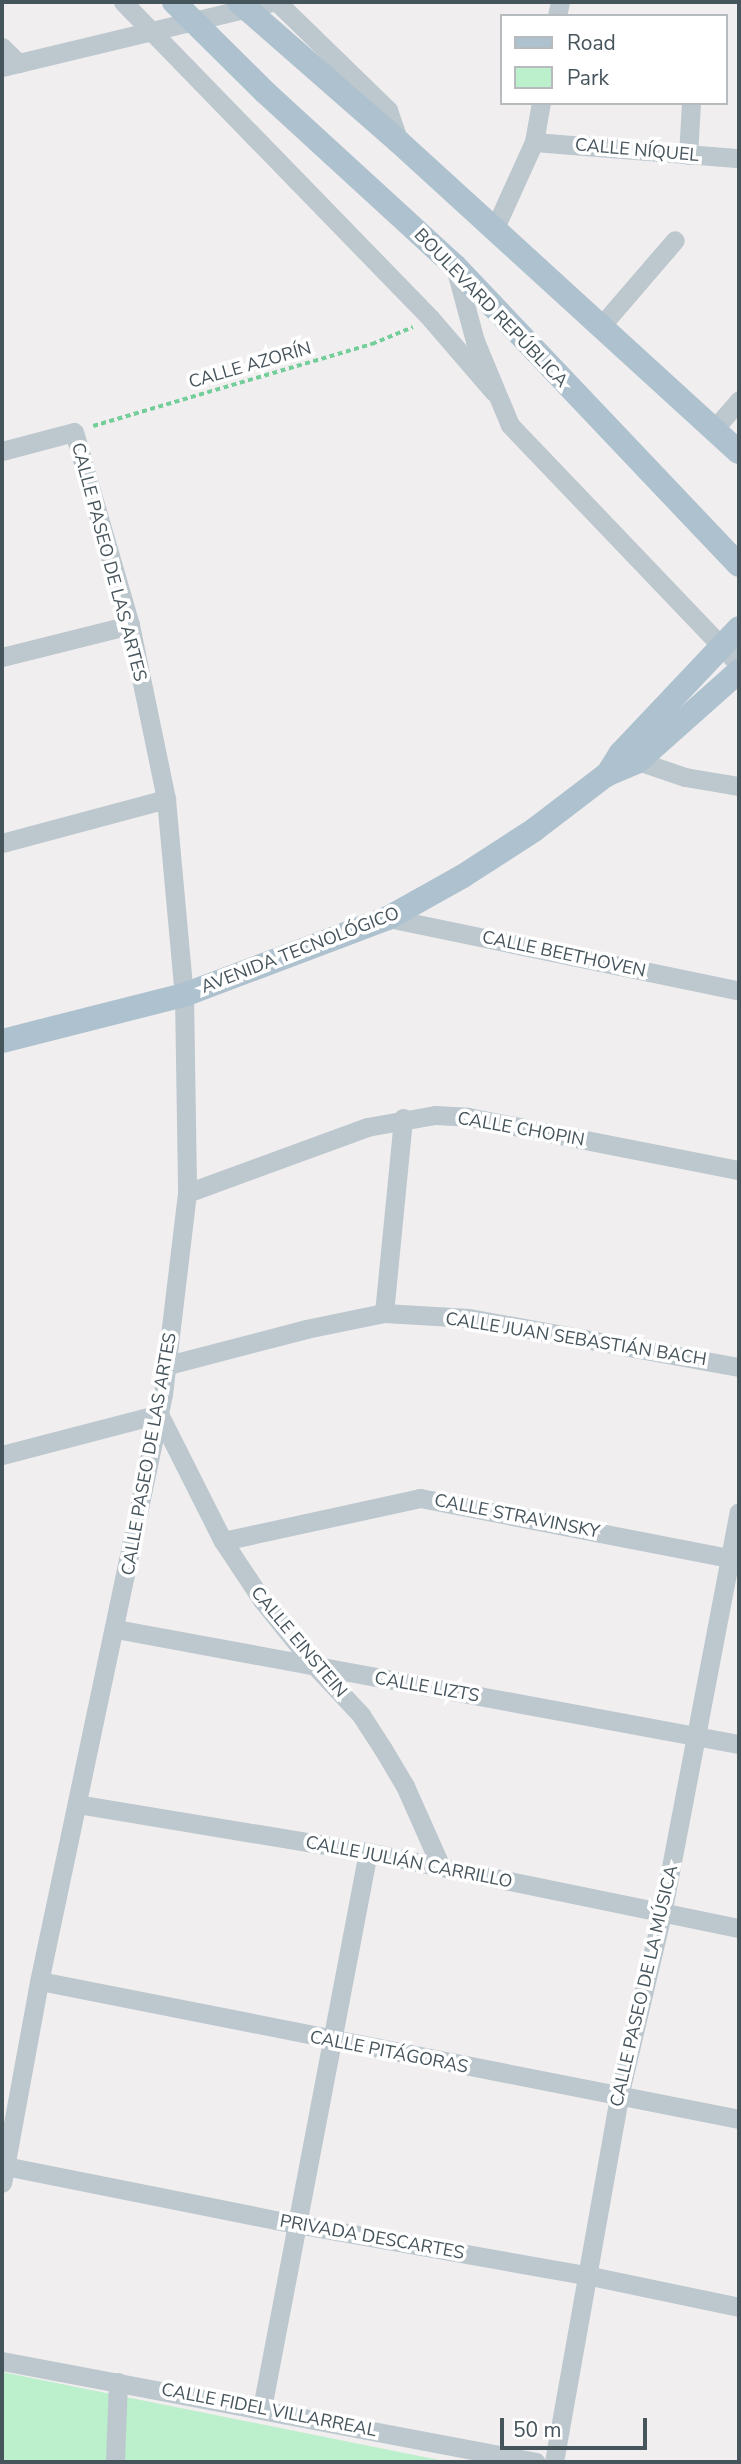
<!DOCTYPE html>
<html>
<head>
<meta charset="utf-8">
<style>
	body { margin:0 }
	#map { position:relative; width:741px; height:2464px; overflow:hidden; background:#f1eeef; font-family:"Nunito Sans",sans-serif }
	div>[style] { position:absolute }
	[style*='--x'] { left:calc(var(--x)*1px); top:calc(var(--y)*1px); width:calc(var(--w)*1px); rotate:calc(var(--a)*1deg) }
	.green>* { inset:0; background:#bcefcc }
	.path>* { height:3.5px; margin-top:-1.75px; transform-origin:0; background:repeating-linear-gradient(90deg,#74ce9a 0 5px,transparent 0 8.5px) }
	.minor>* { height:19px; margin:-9.5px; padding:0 9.5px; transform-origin:9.5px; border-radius:9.5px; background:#bcc7ce }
	.major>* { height:24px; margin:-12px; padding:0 12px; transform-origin:12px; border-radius:12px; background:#aec1ce }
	span { translate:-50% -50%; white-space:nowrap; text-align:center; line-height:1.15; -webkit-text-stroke:7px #fff; paint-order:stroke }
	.street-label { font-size:18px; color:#46545c }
	.frame { position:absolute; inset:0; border:4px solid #46545c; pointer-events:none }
	.legend { position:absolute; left:500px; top:14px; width:228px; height:91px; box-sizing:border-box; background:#fff; border:2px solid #b5bbbe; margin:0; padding:9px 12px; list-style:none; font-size:21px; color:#46545c }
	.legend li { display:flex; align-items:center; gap:14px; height:35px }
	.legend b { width:35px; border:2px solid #b5bbbe }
	.scale { position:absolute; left:500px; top:2418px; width:147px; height:32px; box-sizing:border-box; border:4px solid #46545c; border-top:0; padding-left:9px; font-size:21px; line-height:24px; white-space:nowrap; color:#46545c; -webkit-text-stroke:5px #fff; paint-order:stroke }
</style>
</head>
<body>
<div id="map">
	<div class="green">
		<div style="clip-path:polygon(2px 2372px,449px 2462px,2px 2462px)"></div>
	</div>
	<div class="path">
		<div style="--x:93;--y:426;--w:291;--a:-16.4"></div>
		<div style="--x:372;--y:344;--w:44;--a:-22.5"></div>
	</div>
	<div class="minor">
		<div style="--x:123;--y:2;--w:442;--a:45.8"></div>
		<div style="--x:431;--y:319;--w:96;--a:49.2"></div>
		<div style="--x:277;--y:2;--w:155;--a:44.2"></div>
		<div style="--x:388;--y:110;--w:34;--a:71"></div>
		<div style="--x:557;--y:16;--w:14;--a:-78"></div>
		<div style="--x:2;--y:47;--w:23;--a:45"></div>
		<div style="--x:2;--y:67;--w:278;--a:-13.5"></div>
		<div style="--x:534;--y:142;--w:206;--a:4.5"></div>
		<div style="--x:688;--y:155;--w:52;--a:-86.7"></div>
		<div style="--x:494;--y:230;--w:97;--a:-65.6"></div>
		<div style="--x:534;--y:142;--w:40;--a:-80"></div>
		<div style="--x:455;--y:267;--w:77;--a:74.9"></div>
		<div style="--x:475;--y:341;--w:91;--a:67.4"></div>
		<div style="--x:510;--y:425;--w:332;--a:46.3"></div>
		<div style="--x:601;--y:326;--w:113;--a:-49.3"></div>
		<div style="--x:715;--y:428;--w:37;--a:-49"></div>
		<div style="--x:2;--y:451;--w:74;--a:-14.8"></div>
		<div style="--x:74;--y:432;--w:201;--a:73.8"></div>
		<div style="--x:130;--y:625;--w:178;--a:78.3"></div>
		<div style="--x:166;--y:799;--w:197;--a:84.8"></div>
		<div style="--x:184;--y:995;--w:198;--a:89.1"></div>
		<div style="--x:187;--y:1193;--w:202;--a:96.8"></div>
		<div style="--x:163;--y:1394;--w:601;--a:101.91"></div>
		<div style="--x:39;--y:1982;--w:204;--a:100.4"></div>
		<div style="--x:2;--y:657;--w:132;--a:-14"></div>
		<div style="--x:629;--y:758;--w:59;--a:18.7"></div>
		<div style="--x:685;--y:777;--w:55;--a:9.5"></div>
		<div style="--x:2;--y:843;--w:170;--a:-15"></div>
		<div style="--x:388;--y:918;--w:359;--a:11.7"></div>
		<div style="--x:187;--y:1193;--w:192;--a:-20.1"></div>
		<div style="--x:367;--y:1127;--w:69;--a:-10"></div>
		<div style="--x:435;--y:1115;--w:33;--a:3"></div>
		<div style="--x:468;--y:1117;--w:276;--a:11.1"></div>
		<div style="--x:384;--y:1313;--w:196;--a:-84.4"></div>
		<div style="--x:168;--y:1365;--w:143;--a:-14.6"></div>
		<div style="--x:306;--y:1329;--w:80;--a:-11.6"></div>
		<div style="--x:384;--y:1313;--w:85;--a:3.4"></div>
		<div style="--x:469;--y:1318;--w:274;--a:10.3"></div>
		<div style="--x:2;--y:1455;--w:162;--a:-14.6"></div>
		<div style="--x:159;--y:1414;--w:142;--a:63.3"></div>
		<div style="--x:223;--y:1541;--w:71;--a:56.5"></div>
		<div style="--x:262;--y:1600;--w:86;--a:51.1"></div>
		<div style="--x:316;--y:1667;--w:66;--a:46.8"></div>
		<div style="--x:361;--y:1715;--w:40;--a:57.1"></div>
		<div style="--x:383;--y:1749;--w:43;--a:59.3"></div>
		<div style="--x:405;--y:1786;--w:89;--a:66"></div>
		<div style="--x:223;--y:1541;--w:202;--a:-12.3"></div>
		<div style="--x:420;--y:1498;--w:316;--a:11"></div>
		<div style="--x:116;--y:1629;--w:634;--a:10.46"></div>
		<div style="--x:77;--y:1804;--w:295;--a:9.4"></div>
		<div style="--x:368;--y:1852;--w:379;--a:11.6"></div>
		<div style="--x:40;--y:1981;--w:712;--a:11.17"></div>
		<div style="--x:5;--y:2166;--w:297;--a:11.3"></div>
		<div style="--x:296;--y:2224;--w:294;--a:10"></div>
		<div style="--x:586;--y:2275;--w:156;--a:11.8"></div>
		<div style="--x:2;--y:2361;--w:543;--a:10.71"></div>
		<div style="--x:262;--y:2408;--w:566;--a:-79.21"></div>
		<div style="--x:115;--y:2462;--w:80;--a:-87.9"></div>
		<div style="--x:554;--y:2462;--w:372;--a:-79.9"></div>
		<div style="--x:619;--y:2096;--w:187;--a:-76.7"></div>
		<div style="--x:662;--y:1914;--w:409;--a:-79.2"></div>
	</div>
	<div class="major">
		<div style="--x:174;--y:2;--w:129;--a:44.7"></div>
		<div style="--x:266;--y:93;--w:256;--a:42.5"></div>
		<div style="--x:455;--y:266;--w:412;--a:46.5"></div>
		<div style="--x:239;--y:2;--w:213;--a:41.2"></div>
		<div style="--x:399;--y:142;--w:460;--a:42.4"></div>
		<div style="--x:607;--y:775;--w:25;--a:-58"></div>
		<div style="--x:620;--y:754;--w:173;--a:-46.6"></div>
		<div style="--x:2;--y:1041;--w:188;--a:-14.2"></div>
		<div style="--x:184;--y:995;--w:218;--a:-20.7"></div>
		<div style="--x:388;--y:918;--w:86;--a:-29.2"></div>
		<div style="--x:463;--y:876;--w:85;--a:-32.9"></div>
		<div style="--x:534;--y:830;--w:91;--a:-37.4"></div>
		<div style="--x:606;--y:775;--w:34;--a:-23"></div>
		<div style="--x:637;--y:762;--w:137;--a:-41.7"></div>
	</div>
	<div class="street-label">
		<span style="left:637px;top:150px;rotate:5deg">CALLE NÍQUEL</span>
		<span style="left:491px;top:308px;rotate:46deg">BOULEVARD REPÚBLICA</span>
		<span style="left:250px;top:365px;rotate:-16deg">CALLE AZORÍN</span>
		<span style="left:109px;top:562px;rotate:75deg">CALLE PASEO DE LAS ARTES</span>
		<span style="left:300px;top:950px;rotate:-21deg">AVENIDA TECNOLÓGICO</span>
		<span style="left:564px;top:954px;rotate:12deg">CALLE BEETHOVEN</span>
		<span style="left:521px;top:1129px;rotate:10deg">CALLE CHOPIN</span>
		<span style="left:576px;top:1339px;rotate:9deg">CALLE JUAN SEBASTIÁN BACH</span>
		<span style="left:149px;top:1454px;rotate:-80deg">CALLE PASEO DE LAS ARTES</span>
		<span style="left:517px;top:1516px;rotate:11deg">CALLE STRAVINSKY</span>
		<span style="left:299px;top:1642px;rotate:50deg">CALLE EINSTEIN</span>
		<span style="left:427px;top:1687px;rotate:10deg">CALLE LIZTS</span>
		<span style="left:409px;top:1862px;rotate:11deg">CALLE JULIÁN CARRILLO</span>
		<span style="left:644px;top:1986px;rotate:-77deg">CALLE PASEO DE LA MÚSICA</span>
		<span style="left:389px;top:2052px;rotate:11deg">CALLE PITÁGORAS</span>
		<span style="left:372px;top:2237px;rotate:10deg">PRIVADA DESCARTES</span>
		<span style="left:269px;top:2410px;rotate:11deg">CALLE FIDEL VILLARREAL</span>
	</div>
	<div class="frame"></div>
	<ul class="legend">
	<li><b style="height:9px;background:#aec1ce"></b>Road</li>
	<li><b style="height:19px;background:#bcefcc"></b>Park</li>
	</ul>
	<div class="scale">50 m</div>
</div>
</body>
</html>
